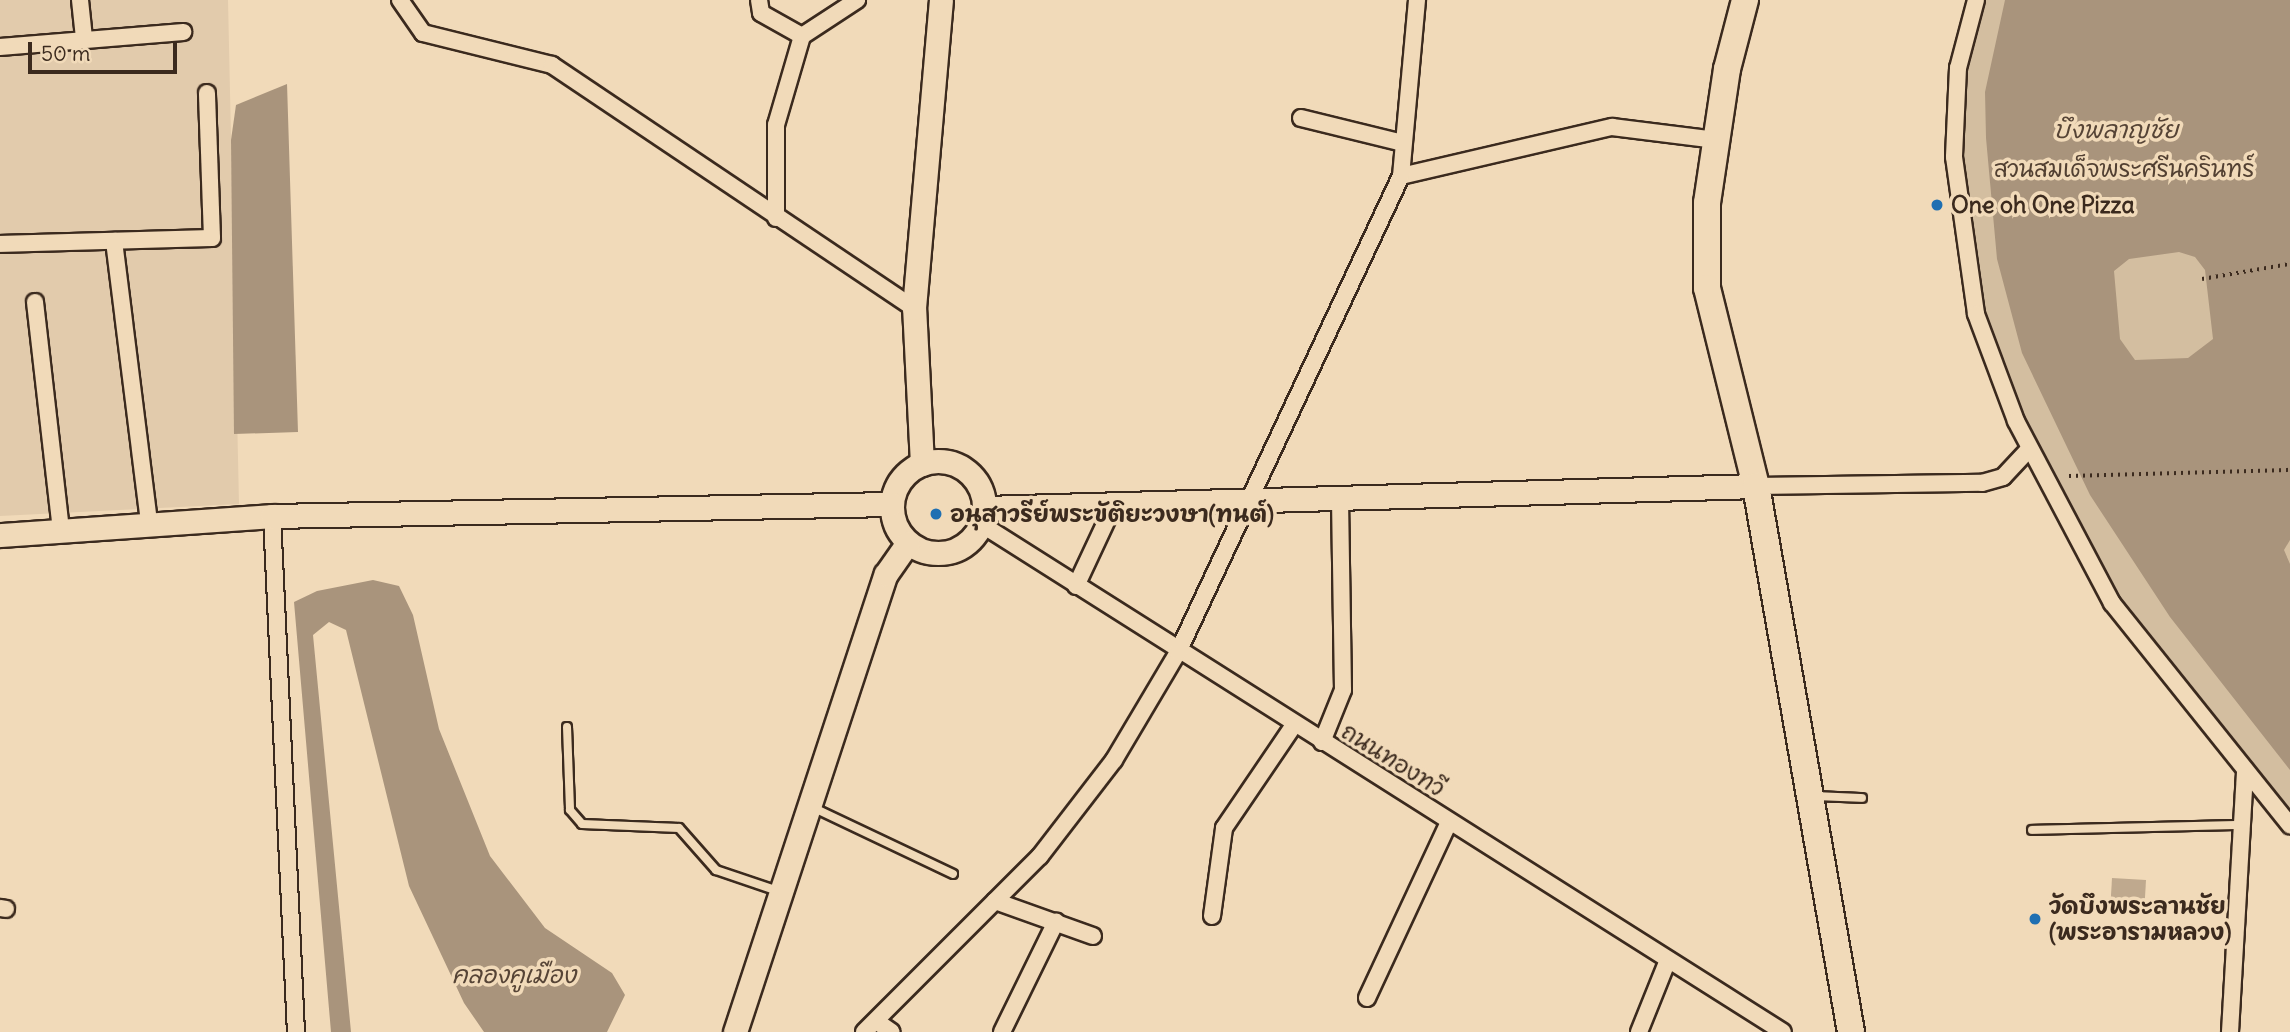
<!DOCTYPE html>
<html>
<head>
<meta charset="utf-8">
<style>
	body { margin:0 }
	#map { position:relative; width:2290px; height:1032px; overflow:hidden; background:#f1dab9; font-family:Delius,"Playpen Sans Thai",sans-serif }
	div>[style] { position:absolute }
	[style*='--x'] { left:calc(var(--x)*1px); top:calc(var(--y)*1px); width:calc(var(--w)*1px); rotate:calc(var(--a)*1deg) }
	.built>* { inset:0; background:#e2cbac }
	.green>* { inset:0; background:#d3bea0 }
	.water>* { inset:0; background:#a9947c }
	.building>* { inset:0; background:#bfa98e }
	.path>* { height:3.5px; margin-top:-1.75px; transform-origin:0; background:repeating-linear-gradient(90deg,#3b2a1e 0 2px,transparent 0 7px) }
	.roads { filter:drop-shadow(2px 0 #3b2a1e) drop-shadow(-2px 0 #3b2a1e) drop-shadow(0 2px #3b2a1e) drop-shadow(0 -2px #3b2a1e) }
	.lane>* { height:8px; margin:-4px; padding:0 4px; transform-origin:4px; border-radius:4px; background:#f1dab9 }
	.street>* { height:16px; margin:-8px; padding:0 8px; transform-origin:8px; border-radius:8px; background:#f1dab9 }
	.secondary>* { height:23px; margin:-11.5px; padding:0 11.5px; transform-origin:11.5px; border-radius:11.5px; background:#f1dab9 }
	.secondary>.ring { margin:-11.5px; padding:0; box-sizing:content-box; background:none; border:23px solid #f1dab9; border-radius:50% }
	.primary>* { height:26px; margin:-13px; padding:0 13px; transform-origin:13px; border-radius:13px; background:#f1dab9 }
	.dots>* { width:19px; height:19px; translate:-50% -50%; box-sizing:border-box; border:4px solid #f1dab9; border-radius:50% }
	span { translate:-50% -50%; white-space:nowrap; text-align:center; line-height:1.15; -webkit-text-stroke:7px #f1dab9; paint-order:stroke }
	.park-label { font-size:23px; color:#524032 }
	.poi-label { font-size:23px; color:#3b2a1e; font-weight:700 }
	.left { translate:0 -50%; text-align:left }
	.street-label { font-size:23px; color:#3b2a1e }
	.water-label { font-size:24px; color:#564436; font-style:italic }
	.scale { position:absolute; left:28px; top:42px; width:149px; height:32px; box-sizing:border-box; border:4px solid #3b2a1e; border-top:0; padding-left:9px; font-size:21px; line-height:24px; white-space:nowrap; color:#3b2a1e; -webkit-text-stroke:5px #f1dab9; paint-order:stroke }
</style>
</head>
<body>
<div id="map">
	<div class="built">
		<div style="clip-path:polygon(0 0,228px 0,239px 504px,0 516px)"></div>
	</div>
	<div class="green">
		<div style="clip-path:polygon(1976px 0,2290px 0,2290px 825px,2112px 603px,2029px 449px,2012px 436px,1976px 314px,1954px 157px,1958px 68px)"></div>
	</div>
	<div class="water">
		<div style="clip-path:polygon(evenodd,2005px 0,2290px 0,2290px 540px,2284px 550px,2290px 564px,2290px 770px,2170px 617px,2090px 495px,2022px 353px,1997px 259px,1986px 138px,1985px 92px,2005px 0,2179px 252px,2195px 257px,2205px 270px,2213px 339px,2188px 358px,2135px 360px,2120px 339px,2114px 271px,2129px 259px,2179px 252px)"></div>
		<div style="clip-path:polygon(287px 84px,298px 432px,234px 434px,231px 140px,236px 105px)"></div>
		<div style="clip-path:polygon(373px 580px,399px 586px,413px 615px,439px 729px,490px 856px,545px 928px,612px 973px,625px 995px,607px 1032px,484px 1032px,464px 1003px,409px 886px,346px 630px,329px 622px,313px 635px,351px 1032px,331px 1032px,294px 602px,317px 591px)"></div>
	</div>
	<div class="building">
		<div style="clip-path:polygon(2112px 878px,2146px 880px,2144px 915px,2110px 913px)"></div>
	</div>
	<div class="path">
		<div style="--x:2202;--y:279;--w:89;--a:-9.7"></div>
		<div style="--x:2069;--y:476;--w:221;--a:-1.6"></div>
	</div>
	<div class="roads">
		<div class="lane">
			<div style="--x:567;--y:727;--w:83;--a:87.9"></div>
			<div style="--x:570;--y:810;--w:18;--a:49"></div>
			<div style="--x:582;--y:824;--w:97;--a:2.4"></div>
			<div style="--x:679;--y:828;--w:56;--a:48.6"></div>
			<div style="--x:716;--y:870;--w:65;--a:18.7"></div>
			<div style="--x:1813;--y:796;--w:49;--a:2.3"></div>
			<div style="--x:812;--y:807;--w:156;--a:25.4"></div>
			<div style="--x:2032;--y:830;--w:210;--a:-1.4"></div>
		</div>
		<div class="street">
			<div style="--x:80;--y:0;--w:39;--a:84"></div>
			<div style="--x:400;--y:0;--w:40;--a:55.1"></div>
			<div style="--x:423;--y:33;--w:133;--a:13.9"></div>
			<div style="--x:552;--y:65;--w:436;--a:33.9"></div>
			<div style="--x:759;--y:0;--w:13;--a:81"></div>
			<div style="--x:761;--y:13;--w:47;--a:29.3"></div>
			<div style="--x:1976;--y:0;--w:70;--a:104.8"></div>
			<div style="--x:1958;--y:68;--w:89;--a:92.6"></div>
			<div style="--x:1954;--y:157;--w:159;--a:82"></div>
			<div style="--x:1976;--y:314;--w:114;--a:69.5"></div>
			<div style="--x:2016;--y:421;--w:206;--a:62.2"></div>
			<div style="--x:2112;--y:603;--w:285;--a:51.3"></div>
			<div style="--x:0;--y:47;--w:184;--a:-4.7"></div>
			<div style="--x:1301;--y:118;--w:105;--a:13.8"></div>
			<div style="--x:1401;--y:176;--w:217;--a:-13.1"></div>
			<div style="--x:1612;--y:127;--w:105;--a:7.1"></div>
			<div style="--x:776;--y:218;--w:93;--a:-90"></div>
			<div style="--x:776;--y:125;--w:93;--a:-73.7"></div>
			<div style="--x:802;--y:36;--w:66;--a:-33.2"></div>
			<div style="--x:114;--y:241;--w:285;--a:82.9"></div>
			<div style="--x:0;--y:244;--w:212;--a:-1.6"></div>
			<div style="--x:212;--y:238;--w:145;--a:-92"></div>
			<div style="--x:35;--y:302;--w:230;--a:83.5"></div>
			<div style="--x:1756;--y:486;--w:226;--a:-0.8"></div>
			<div style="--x:1982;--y:483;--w:22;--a:-16"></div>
			<div style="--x:2003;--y:477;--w:38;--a:-47"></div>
			<div style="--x:272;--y:516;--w:517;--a:87.34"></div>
			<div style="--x:981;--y:524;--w:949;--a:32.35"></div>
			<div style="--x:1076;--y:586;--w:89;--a:-64.9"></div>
			<div style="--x:1322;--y:742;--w:56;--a:-68"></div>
			<div style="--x:1343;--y:690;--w:191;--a:-90.9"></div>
			<div style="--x:995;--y:901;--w:104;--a:19.7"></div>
			<div style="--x:0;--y:908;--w:6;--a:9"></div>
			<div style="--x:1212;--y:916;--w:89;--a:-82.2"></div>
			<div style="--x:1224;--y:828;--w:125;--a:-55.8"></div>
			<div style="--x:1367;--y:998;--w:194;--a:-65"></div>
			<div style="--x:876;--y:1021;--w:19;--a:35"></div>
			<div style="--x:864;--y:1032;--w:249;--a:-45"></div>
			<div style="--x:1040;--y:856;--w:121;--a:-52.4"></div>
			<div style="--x:1114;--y:760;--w:126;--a:-59.3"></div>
			<div style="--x:1178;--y:652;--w:526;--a:-64.9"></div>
			<div style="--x:1401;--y:176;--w:177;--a:-84.8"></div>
			<div style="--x:1002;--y:1032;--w:123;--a:-63.9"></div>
			<div style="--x:1639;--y:1032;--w:78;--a:-68.1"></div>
			<div style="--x:2230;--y:1032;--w:262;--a:-86.7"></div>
		</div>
		<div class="secondary">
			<div class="ring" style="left:892px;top:461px;width:69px;height:69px"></div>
			<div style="--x:922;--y:464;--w:156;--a:-92.9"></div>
			<div style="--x:914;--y:308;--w:309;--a:-85"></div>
			<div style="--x:984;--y:508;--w:772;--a:-1.63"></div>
			<div style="--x:0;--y:535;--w:273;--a:-4"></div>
			<div style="--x:272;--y:516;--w:619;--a:-1.11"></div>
			<div style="--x:735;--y:1032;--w:482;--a:-71.8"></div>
			<div style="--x:886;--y:574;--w:38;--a:-55"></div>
		</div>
		<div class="primary">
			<div style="--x:1745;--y:0;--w:71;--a:104.6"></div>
			<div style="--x:1727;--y:69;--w:135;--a:98.5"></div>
			<div style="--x:1707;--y:203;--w:85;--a:90"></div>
			<div style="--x:1707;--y:288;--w:204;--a:76.1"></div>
			<div style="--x:1756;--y:486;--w:554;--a:80.13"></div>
		</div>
	</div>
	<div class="dots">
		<div style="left:1937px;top:205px;background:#1f6fb2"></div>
		<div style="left:936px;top:514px;background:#1f6fb2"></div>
		<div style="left:2035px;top:919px;background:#1f6fb2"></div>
	</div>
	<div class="park-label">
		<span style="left:2124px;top:169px">สวนสมเด็จพระศรีนครินทร์</span>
	</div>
	<div class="poi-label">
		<span class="left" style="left:1951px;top:205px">One oh One Pizza</span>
		<span class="left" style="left:950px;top:514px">อนุสาวรีย์พระขัติยะวงษา(ทนต์)</span>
		<span class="left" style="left:2049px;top:919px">วัดบึงพระลานชัย<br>(พระอารามหลวง)</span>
	</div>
	<div class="street-label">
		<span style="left:1393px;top:760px;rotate:32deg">ถนนทองทวี</span>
	</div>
	<div class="water-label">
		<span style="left:2116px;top:130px">บึงพลาญชัย</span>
		<span style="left:514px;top:975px">คลองคูเมือง</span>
	</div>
	<div class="scale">50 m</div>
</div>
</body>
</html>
